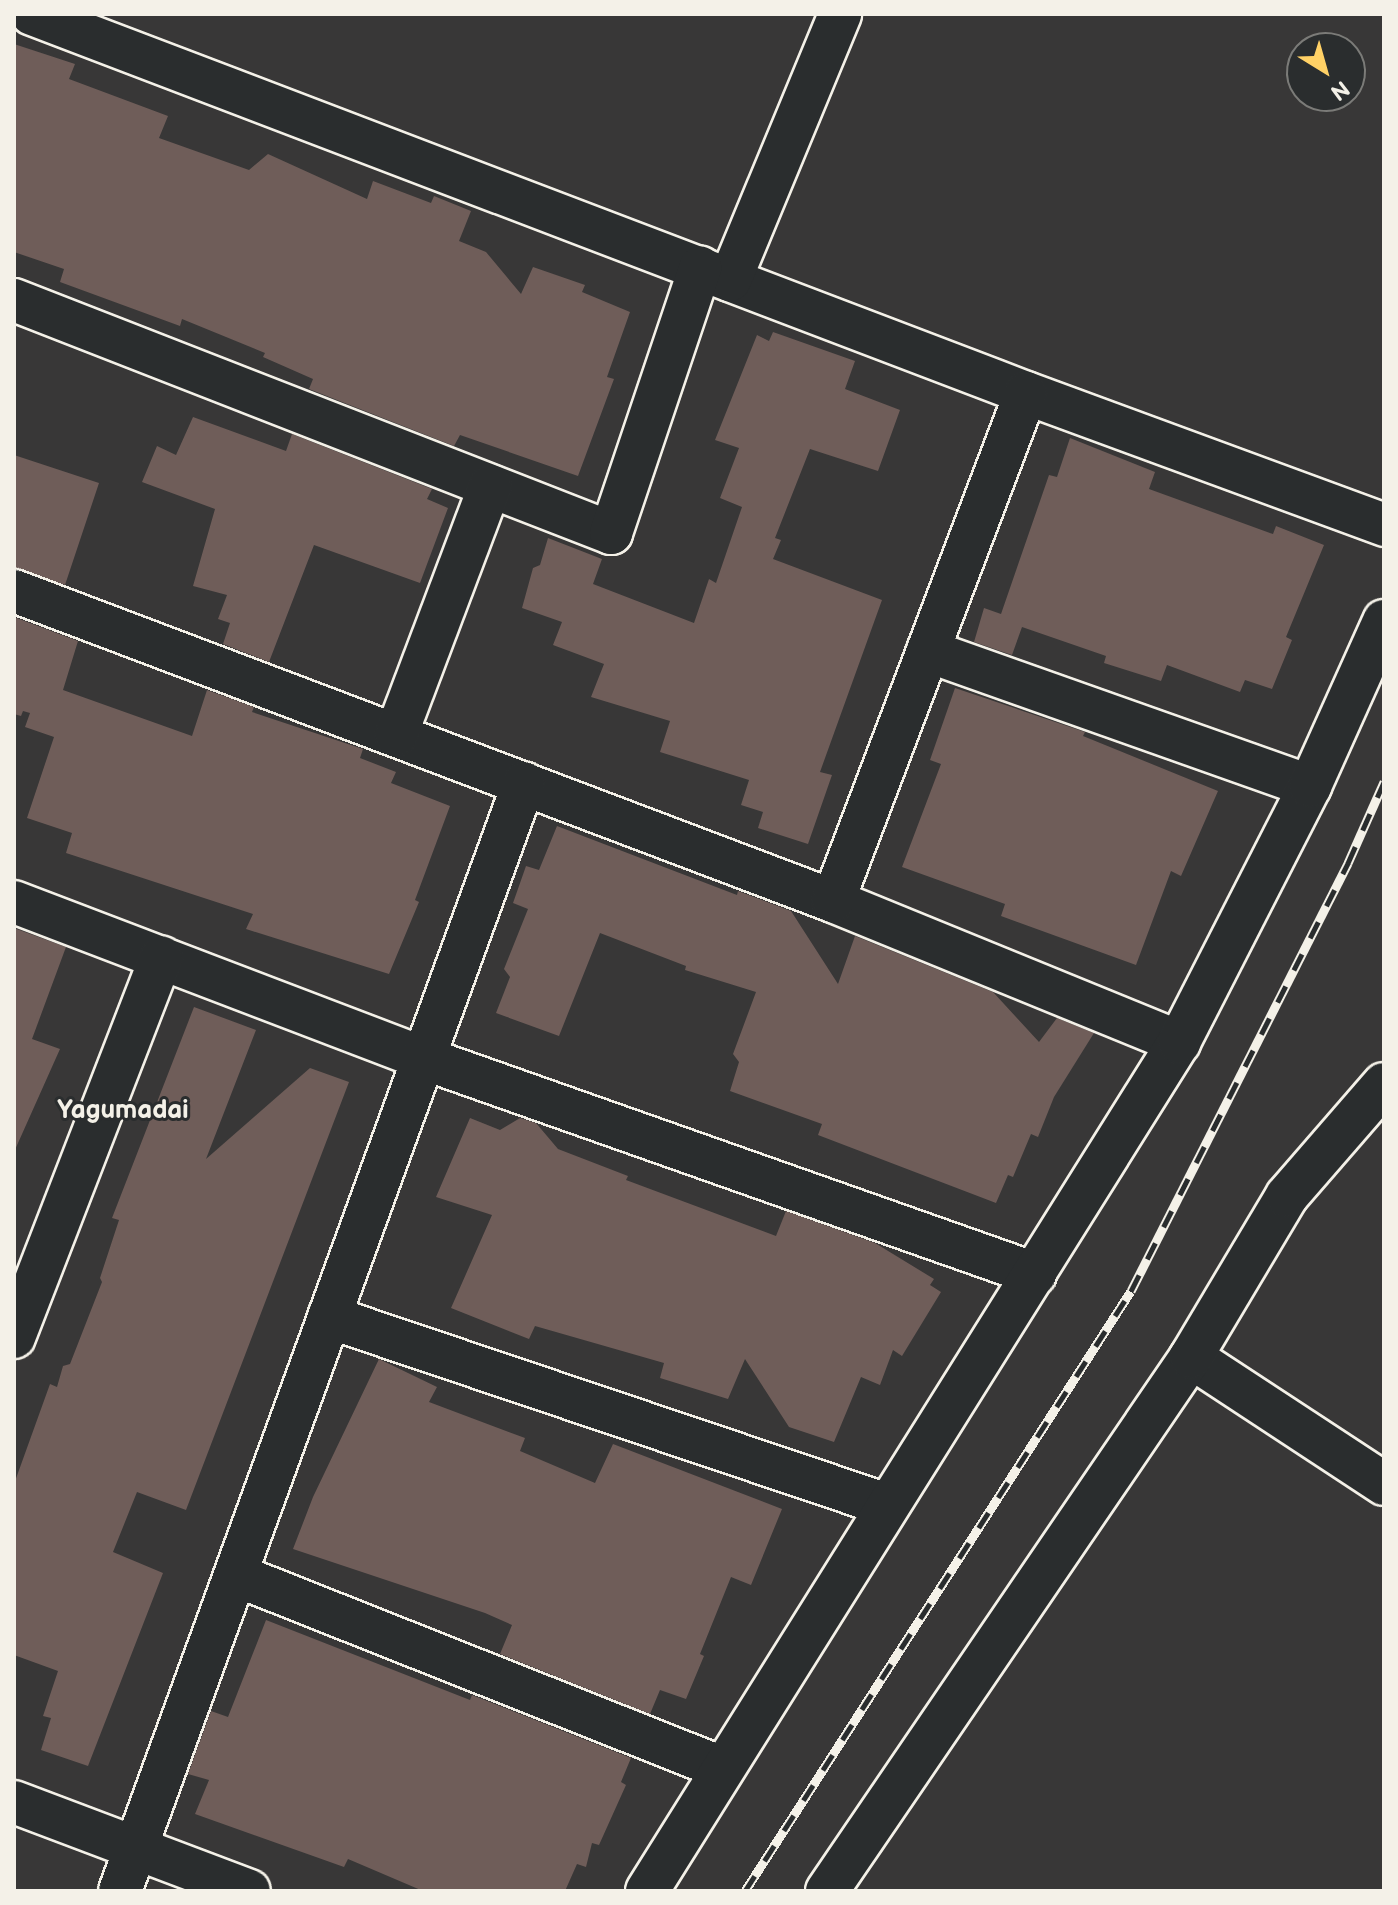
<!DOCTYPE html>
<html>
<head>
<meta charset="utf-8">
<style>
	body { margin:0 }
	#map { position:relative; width:1398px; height:1905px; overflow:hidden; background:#383737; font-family:"Balsamiq Sans",sans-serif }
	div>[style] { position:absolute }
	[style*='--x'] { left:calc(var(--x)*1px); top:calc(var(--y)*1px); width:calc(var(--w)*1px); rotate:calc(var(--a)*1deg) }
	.building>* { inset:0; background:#6f5d59 }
	.roads { filter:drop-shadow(2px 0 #f4f1e8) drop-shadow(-2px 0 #f4f1e8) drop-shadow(0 2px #f4f1e8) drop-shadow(0 -2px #f4f1e8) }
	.street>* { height:42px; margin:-21px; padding:0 21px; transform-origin:21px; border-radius:21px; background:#2a2d2e }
	.rail>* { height:9px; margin-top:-4.5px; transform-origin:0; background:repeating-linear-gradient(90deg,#2a2d2e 0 18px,#f4f1e8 0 36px); box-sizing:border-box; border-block:2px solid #f4f1e8 }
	span { translate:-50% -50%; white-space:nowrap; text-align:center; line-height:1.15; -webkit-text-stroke:6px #2a2d2e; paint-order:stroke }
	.quarter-label { font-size:26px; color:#f4f1e8; font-weight:700 }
	.frame { position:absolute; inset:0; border:16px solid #f4f1e8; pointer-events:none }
	.north { position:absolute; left:1286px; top:32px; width:80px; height:80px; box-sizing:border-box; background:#2a2d2e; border:2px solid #7b7b78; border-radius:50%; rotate:143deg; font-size:22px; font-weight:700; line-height:32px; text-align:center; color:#f4f1e8 }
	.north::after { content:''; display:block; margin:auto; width:28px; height:36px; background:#ffd166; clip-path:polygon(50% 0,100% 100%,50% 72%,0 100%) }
</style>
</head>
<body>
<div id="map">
	<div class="building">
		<div style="clip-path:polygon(14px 44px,75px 64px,69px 79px,168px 116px,159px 138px,249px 170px,268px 154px,367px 199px,373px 181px,431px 203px,434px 196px,471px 211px,459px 241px,486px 252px,521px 294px,533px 267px,585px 285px,582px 292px,630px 312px,607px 377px,614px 379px,578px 476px,460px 435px,454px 446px,309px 389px,313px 379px,263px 357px,265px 353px,182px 319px,180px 326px,60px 282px,64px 269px,14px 252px)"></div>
		<div style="clip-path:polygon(773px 332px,855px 361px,845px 389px,900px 410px,878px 471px,810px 449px,775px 538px,781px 540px,773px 559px,882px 600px,820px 772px,832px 775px,808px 844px,758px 828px,763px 812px,741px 805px,749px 780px,660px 752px,670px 721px,591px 697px,604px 664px,553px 645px,562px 622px,522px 608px,533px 568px,540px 565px,548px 538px,602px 559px,593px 584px,694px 623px,709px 579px,716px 583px,742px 507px,720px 498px,739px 448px,715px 440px,757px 335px,769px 341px)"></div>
		<div style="clip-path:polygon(193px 417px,286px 451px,292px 434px,432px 489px,427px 499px,448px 508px,420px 583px,314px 545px,269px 662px,223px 644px,230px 623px,218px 619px,227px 595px,193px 586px,215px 509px,142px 482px,157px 446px,176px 455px)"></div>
		<div style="clip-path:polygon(1070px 438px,1155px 472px,1149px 489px,1273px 534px,1276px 526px,1324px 545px,1286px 637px,1292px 640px,1272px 689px,1245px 680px,1240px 692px,1167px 665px,1161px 681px,1104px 663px,1106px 656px,1022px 627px,1012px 655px,974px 642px,984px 608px,1001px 614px,1049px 475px,1057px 477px)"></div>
		<div style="clip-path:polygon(14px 455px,99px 483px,65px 585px,14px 568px)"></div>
		<div style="clip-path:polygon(14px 617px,78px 641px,63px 690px,192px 736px,207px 690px,254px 707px,252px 712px,363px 749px,360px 758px,396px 772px,391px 783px,450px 806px,415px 900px,419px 902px,389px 974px,246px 929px,253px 914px,66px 853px,72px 833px,27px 818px,54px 737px,25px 727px,30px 713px,23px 711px,21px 716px,14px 714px)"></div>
		<div style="clip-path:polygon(955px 688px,1085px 732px,1083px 736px,1218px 791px,1181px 876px,1171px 871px,1136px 965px,1001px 916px,1005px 904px,902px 867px,941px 764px,930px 760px)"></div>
		<div style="clip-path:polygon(557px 826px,737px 895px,738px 891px,791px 911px,838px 984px,855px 936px,993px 992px,1039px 1042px,1057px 1018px,1094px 1033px,1054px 1097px,1038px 1137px,1031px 1134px,1013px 1177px,1008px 1175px,996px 1203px,818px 1135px,822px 1124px,730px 1091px,739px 1062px,733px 1054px,756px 992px,685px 970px,686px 966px,600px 933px,559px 1036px,496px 1013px,510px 977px,504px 969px,528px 909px,513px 903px,526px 866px,539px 870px)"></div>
		<div style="clip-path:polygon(14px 928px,66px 947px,32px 1039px,60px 1049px,14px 1152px)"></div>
		<div style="clip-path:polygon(194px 1007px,256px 1030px,206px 1159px,310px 1068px,349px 1082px,186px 1510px,137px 1492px,113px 1552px,163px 1573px,88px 1766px,41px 1750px,51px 1718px,43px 1716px,58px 1671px,14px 1655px,14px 1484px,50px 1384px,57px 1387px,63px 1366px,70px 1364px,102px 1282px,100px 1278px,119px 1220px,112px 1218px)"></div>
		<div style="clip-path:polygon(470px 1118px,500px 1130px,520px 1118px,536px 1123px,558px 1149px,628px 1176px,626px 1180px,776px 1236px,786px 1211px,875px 1243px,934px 1279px,930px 1285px,941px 1292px,902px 1356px,893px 1350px,880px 1385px,861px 1377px,834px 1442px,789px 1427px,745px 1359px,728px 1399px,660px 1378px,664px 1363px,535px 1326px,529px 1339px,451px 1308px,492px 1215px,436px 1197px)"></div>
		<div style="clip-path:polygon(379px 1359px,437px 1387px,429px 1402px,525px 1438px,520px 1451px,595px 1483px,613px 1444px,782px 1509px,751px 1585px,731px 1577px,700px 1654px,704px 1656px,686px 1699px,660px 1690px,650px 1714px,500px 1654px,512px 1625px,485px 1613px,293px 1549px,313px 1497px)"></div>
		<div style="clip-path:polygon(266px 1620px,470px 1700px,472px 1695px,631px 1758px,621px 1782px,626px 1785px,599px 1845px,592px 1843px,586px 1867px,577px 1864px,565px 1891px,423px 1891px,348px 1859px,344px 1867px,195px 1814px,209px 1780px,188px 1774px,211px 1711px,228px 1717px)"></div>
	</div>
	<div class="roads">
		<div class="street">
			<div style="--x:32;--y:14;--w:1064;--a:20.87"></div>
			<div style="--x:1026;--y:393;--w:382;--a:20.2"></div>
			<div style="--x:730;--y:280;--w:288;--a:-67.5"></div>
			<div style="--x:14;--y:300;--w:641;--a:21.32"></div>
			<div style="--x:611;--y:533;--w:280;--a:-71.4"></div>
			<div style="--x:14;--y:591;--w:876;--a:20.73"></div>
			<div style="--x:833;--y:901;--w:374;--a:22.2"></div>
			<div style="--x:928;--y:651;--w:405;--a:19.5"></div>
			<div style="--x:396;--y:735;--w:266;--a:-69.3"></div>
			<div style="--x:833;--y:901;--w:543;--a:-69.2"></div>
			<div style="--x:14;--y:902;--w:438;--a:20.9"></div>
			<div style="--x:423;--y:1058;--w:649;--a:19.44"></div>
			<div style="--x:329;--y:1317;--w:589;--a:18.62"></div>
			<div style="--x:14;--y:1337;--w:407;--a:-68.8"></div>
			<div style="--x:1191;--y:1357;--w:231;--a:33.3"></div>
			<div style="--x:236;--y:1575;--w:523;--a:21.66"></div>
			<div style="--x:14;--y:1802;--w:251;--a:20.7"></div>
			<div style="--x:120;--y:1891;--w:1179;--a:-69.97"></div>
			<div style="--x:647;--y:1891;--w:1002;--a:-57.93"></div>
			<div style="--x:1179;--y:1042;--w:288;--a:-62.9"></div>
			<div style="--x:1310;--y:786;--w:181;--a:-65.8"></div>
			<div style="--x:827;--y:1891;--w:646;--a:-55.72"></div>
			<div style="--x:1191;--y:1357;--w:187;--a:-59.2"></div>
			<div style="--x:1287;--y:1196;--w:148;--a:-49.1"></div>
		</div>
	</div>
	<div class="rail">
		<div style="--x:745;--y:1891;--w:713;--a:-57.25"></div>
		<div style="--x:1131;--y:1291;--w:480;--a:-63.1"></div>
		<div style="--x:1348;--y:863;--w:89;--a:-66"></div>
	</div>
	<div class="quarter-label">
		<span style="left:123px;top:1111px">Yagumadai</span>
	</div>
	<div class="frame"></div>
	<div class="north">N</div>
</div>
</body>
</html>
